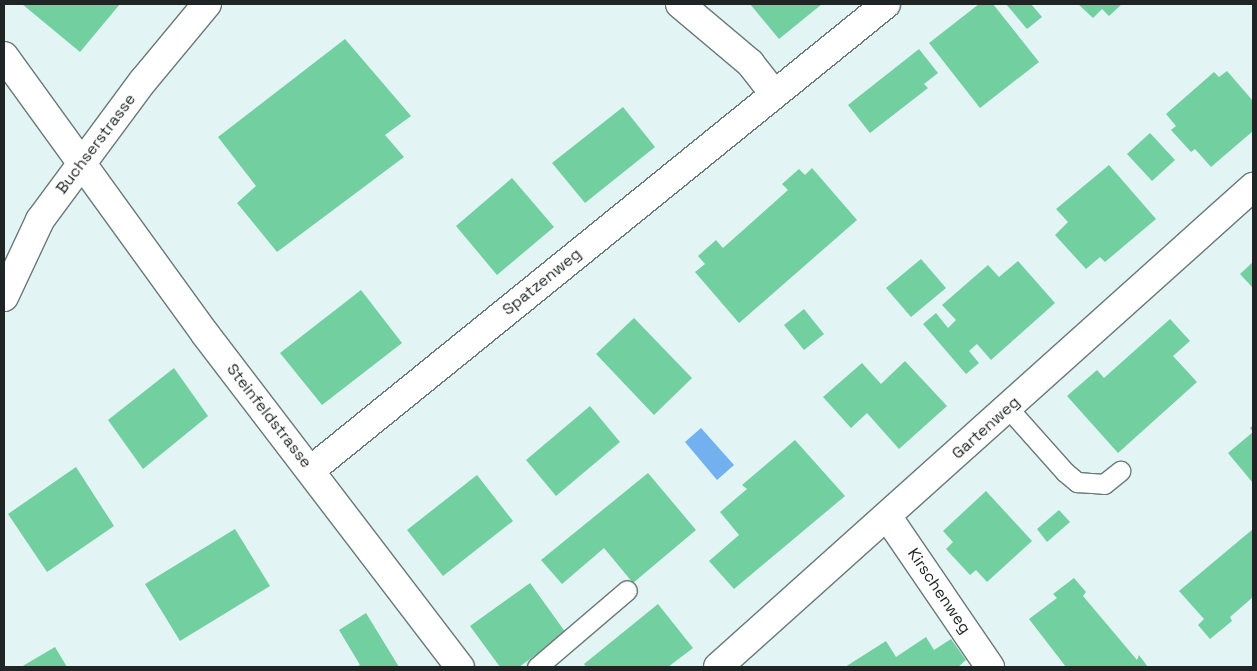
<!DOCTYPE html>
<html>
<head>
<meta charset="utf-8">
<style>
	body { margin:0 }
	#map { position:relative; width:1257px; height:671px; overflow:hidden; background:#e2f5f4; font-family:"Space Grotesk",sans-serif }
	div>[style] { position:absolute }
	[style*='--x'] { left:calc(var(--x)*1px); top:calc(var(--y)*1px); width:calc(var(--w)*1px); rotate:calc(var(--a)*1deg) }
	.water>* { inset:0; background:#72b0f0 }
	.building>* { inset:0; background:#71cfa0 }
	.roads { filter:drop-shadow(1px 0 #697a79) drop-shadow(-1px 0 #697a79) drop-shadow(0 1px #697a79) drop-shadow(0 -1px #697a79) }
	.lane>* { height:19px; margin:-9.5px; padding:0 9.5px; transform-origin:9.5px; border-radius:9.5px; background:#fff }
	.street>* { height:28px; margin:-14px; padding:0 14px; transform-origin:14px; border-radius:14px; background:#fff }
	span { translate:-50% -50%; white-space:nowrap; text-align:center; line-height:1.15; -webkit-text-stroke:4px #fff; paint-order:stroke }
	.street-label { font-size:16px; color:#1e2524 }
	.frame { position:absolute; inset:0; border:5px solid #1e2524; pointer-events:none }
</style>
</head>
<body>
<div id="map">
	<div class="water">
		<div style="clip-path:polygon(701px 428px,734px 465px,717px 480px,685px 442px)"></div>
	</div>
	<div class="building">
		<div style="clip-path:polygon(22px 4px,120px 4px,80px 52px)"></div>
		<div style="clip-path:polygon(750px 4px,822px 4px,779px 39px)"></div>
		<div style="clip-path:polygon(979px 4px,993px 4px,1039px 62px,980px 108px,929px 43px)"></div>
		<div style="clip-path:polygon(1006px 4px,1031px 4px,1042px 17px,1027px 29px)"></div>
		<div style="clip-path:polygon(1078px 4px,1122px 4px,1109px 16px,1102px 9px,1093px 18px)"></div>
		<div style="clip-path:polygon(345px 39px,411px 116px,385px 135px,404px 157px,277px 252px,237px 203px,256px 186px,218px 137px)"></div>
		<div style="clip-path:polygon(919px 49px,938px 73px,924px 84px,928px 88px,870px 133px,848px 105px)"></div>
		<div style="clip-path:polygon(1227px 71px,1253px 101px,1253px 131px,1211px 167px,1195px 149px,1191px 152px,1171px 130px,1176px 126px,1166px 114px,1214px 72px,1219px 77px)"></div>
		<div style="clip-path:polygon(623px 107px,655px 147px,585px 203px,552px 163px)"></div>
		<div style="clip-path:polygon(1150px 133px,1175px 160px,1152px 181px,1127px 154px)"></div>
		<div style="clip-path:polygon(1109px 165px,1156px 219px,1105px 262px,1100px 257px,1086px 269px,1055px 235px,1068px 222px,1056px 209px)"></div>
		<div style="clip-path:polygon(812px 168px,857px 220px,739px 323px,695px 272px,705px 264px,698px 256px,716px 240px,723px 248px,788px 190px,782px 184px,799px 169px,805px 175px)"></div>
		<div style="clip-path:polygon(512px 178px,554px 227px,497px 275px,456px 226px)"></div>
		<div style="clip-path:polygon(921px 259px,946px 288px,911px 317px,886px 288px)"></div>
		<div style="clip-path:polygon(1018px 261px,1055px 303px,991px 360px,977px 344px,969px 351px,979px 363px,966px 374px,923px 324px,936px 313px,948px 328px,956px 320px,942px 305px,988px 265px,999px 277px)"></div>
		<div style="clip-path:polygon(1253px 262px,1253px 288px,1240px 274px)"></div>
		<div style="clip-path:polygon(361px 290px,402px 343px,322px 405px,280px 353px)"></div>
		<div style="clip-path:polygon(804px 309px,824px 334px,804px 350px,784px 325px)"></div>
		<div style="clip-path:polygon(634px 318px,692px 378px,654px 415px,596px 354px)"></div>
		<div style="clip-path:polygon(1170px 319px,1190px 341px,1173px 356px,1197px 382px,1118px 453px,1067px 396px,1097px 370px,1104px 378px)"></div>
		<div style="clip-path:polygon(905px 361px,947px 406px,899px 449px,867px 413px,851px 428px,823px 397px,862px 363px,881px 384px)"></div>
		<div style="clip-path:polygon(174px 368px,208px 416px,143px 469px,108px 420px)"></div>
		<div style="clip-path:polygon(590px 406px,620px 442px,556px 496px,526px 460px)"></div>
		<div style="clip-path:polygon(1253px 425px,1253px 483px,1228px 453px,1253px 432px,1250px 428px)"></div>
		<div style="clip-path:polygon(795px 440px,845px 496px,734px 589px,709px 561px,739px 535px,720px 512px,747px 489px,742px 485px)"></div>
		<div style="clip-path:polygon(76px 467px,114px 526px,47px 572px,8px 514px)"></div>
		<div style="clip-path:polygon(648px 473px,696px 530px,633px 583px,604px 548px,562px 584px,541px 560px)"></div>
		<div style="clip-path:polygon(477px 475px,513px 521px,443px 576px,407px 530px)"></div>
		<div style="clip-path:polygon(986px 491px,1032px 541px,987px 582px,976px 570px,970px 575px,946px 549px,953px 542px,943px 531px)"></div>
		<div style="clip-path:polygon(1059px 510px,1070px 522px,1047px 542px,1037px 529px)"></div>
		<div style="clip-path:polygon(235px 529px,270px 586px,180px 641px,145px 584px)"></div>
		<div style="clip-path:polygon(1253px 529px,1253px 597px,1230px 617px,1232px 621px,1210px 639px,1198px 625px,1204px 619px,1179px 591px)"></div>
		<div style="clip-path:polygon(1074px 578px,1086px 592px,1083px 596px,1137px 660px,1139px 655px,1148px 667px,1066px 667px,1029px 619px,1057px 598px,1053px 594px)"></div>
		<div style="clip-path:polygon(530px 583px,566px 633px,519px 667px,500px 667px,470px 626px)"></div>
		<div style="clip-path:polygon(658px 604px,693px 648px,668px 667px,586px 667px,584px 664px)"></div>
		<div style="clip-path:polygon(366px 613px,399px 667px,356px 667px,360px 665px,339px 630px)"></div>
		<div style="clip-path:polygon(926px 637px,934px 650px,951px 639px,966px 660px,958px 667px,845px 667px,886px 641px,896px 657px)"></div>
		<div style="clip-path:polygon(55px 647px,67px 667px,21px 667px)"></div>
	</div>
	<div class="roads">
		<div class="lane">
			<div style="--x:1008;--y:408;--w:86;--a:48.3"></div>
			<div style="--x:1065;--y:472;--w:16;--a:40"></div>
			<div style="--x:1077;--y:482;--w:27;--a:4"></div>
			<div style="--x:1104;--y:484;--w:21;--a:-39"></div>
			<div style="--x:537;--y:667;--w:118;--a:-40.5"></div>
		</div>
		<div class="street">
			<div style="--x:680;--y:4;--w:92;--a:40.1"></div>
			<div style="--x:750;--y:63;--w:39;--a:52"></div>
			<div style="--x:4;--y:56;--w:344;--a:54.1"></div>
			<div style="--x:206;--y:335;--w:418;--a:52.6"></div>
			<div style="--x:4;--y:297;--w:85;--a:-64.9"></div>
			<div style="--x:40;--y:220;--w:173;--a:-53.5"></div>
			<div style="--x:143;--y:81;--w:100;--a:-50.3"></div>
			<div style="--x:311;--y:470;--w:740;--a:-39.02"></div>
			<div style="--x:887;--y:516;--w:183;--a:55.7"></div>
			<div style="--x:718;--y:667;--w:719;--a:-41.9"></div>
		</div>
	</div>
	<div class="street-label">
		<span style="left:96px;top:144px;rotate:-53deg">Buchserstrasse</span>
		<span style="left:542px;top:282px;rotate:-39deg">Spatzenweg</span>
		<span style="left:269px;top:416px;rotate:52deg">Steinfeldstrasse</span>
		<span style="left:986px;top:428px;rotate:-42deg">Gartenweg</span>
		<span style="left:939px;top:591px;rotate:56deg">Kirschenweg</span>
	</div>
	<div class="frame"></div>
</div>
</body>
</html>
